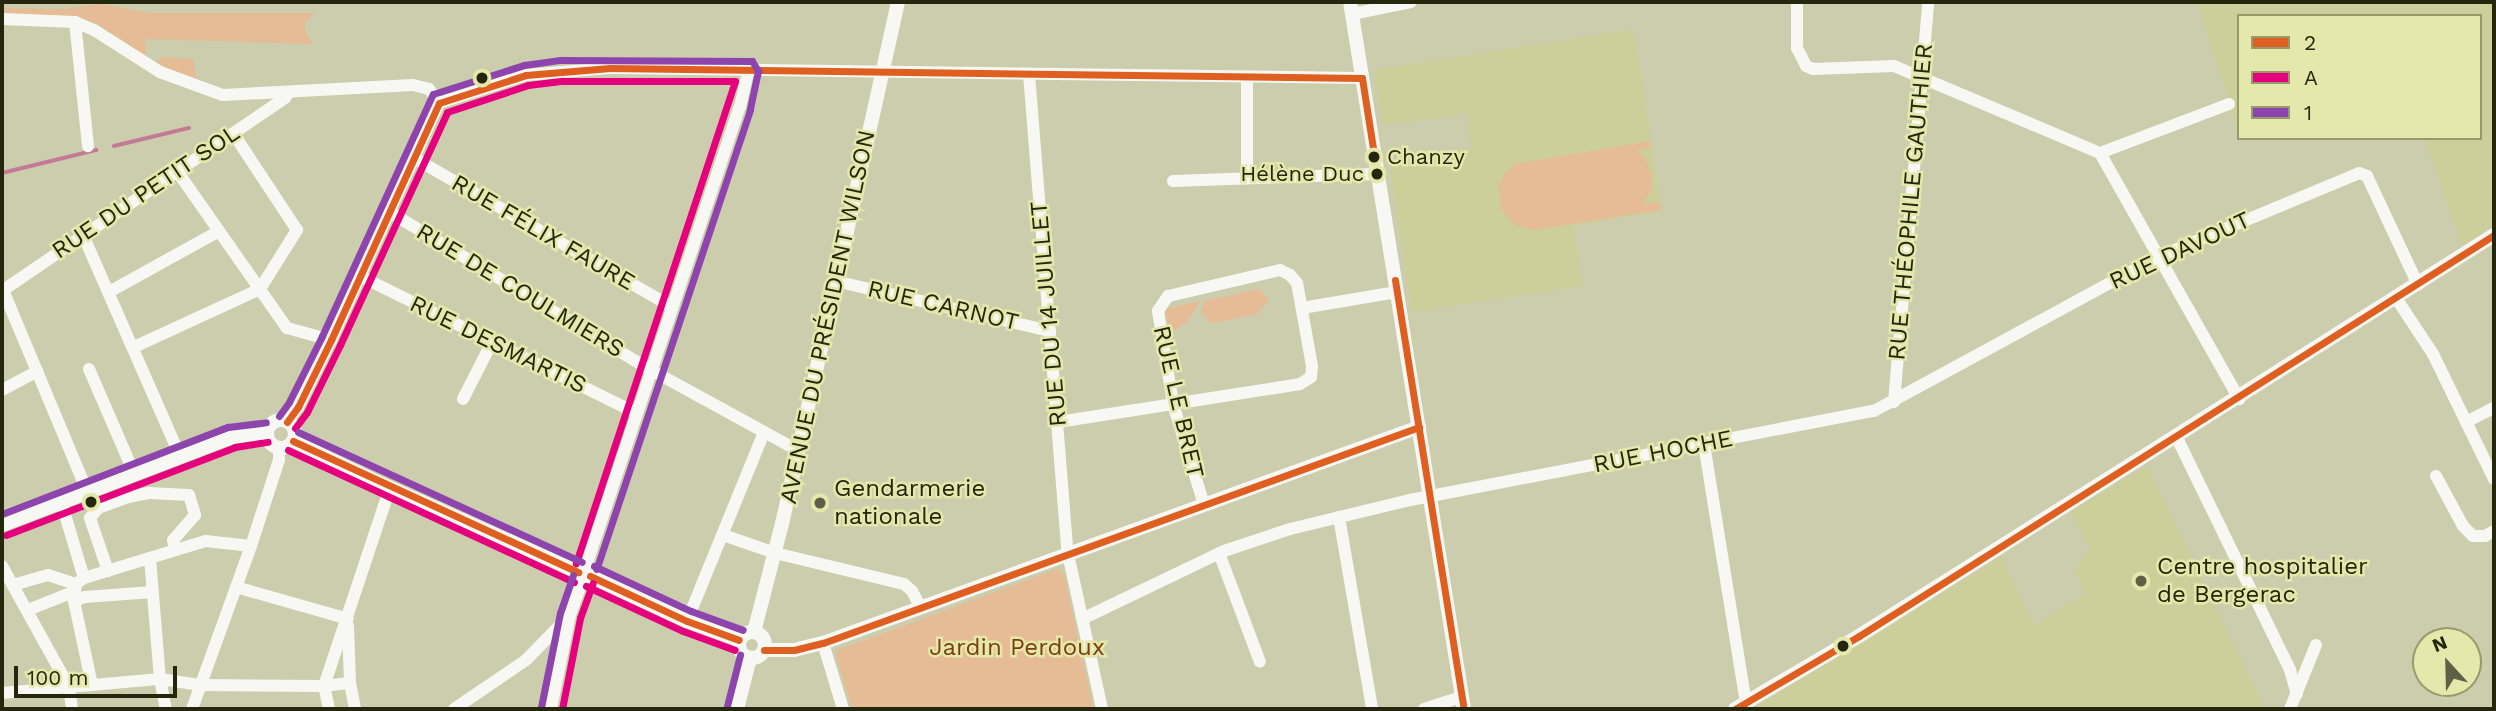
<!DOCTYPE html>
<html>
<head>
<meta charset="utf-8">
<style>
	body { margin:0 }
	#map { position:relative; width:2496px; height:711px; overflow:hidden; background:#cbcdac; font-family:"Work Sans",sans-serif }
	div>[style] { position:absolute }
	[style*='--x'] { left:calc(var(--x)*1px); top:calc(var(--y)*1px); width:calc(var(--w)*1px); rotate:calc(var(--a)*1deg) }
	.built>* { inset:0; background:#cccf9a }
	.green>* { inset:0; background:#e5bc95 }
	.stream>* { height:3.5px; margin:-1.75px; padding:0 1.75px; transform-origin:1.75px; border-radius:1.75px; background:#c37a96 }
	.minor>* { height:12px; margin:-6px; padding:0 6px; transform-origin:6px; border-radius:6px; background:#f7f8f3 }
	.major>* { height:14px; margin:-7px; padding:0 7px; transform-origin:7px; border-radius:7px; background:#f7f8f3 }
	.major>.ring { margin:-7px; padding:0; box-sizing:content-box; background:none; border:14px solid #f7f8f3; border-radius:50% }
	.bus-1>* { height:7px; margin:-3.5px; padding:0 3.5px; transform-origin:3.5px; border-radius:3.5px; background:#de5f20 }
	.bus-2>* { height:7px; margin:-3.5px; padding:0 3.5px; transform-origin:3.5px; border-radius:3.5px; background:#e5007d }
	.bus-3>* { height:7px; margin:-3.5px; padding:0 3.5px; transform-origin:3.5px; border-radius:3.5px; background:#8e44ad }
	.dots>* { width:19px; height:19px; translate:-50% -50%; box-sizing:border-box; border:4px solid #e4e8aa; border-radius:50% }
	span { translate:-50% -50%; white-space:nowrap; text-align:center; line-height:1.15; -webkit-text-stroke:5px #e4e8aa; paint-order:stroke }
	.bus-label { font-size:22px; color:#25260e }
	.left { translate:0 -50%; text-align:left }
	.right { translate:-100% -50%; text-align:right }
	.street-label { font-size:24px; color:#25260e }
	.poi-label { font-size:24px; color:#25260e }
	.park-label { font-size:24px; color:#7e3d0f }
	.frame { position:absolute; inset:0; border:4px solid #25260e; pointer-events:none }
	.legend { position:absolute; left:2237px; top:14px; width:245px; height:126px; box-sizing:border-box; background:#e4e8aa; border:2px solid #989a6c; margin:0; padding:9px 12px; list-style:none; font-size:21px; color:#25260e }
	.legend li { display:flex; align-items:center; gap:14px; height:35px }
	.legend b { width:35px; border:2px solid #989a6c }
	.north { position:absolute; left:2412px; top:627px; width:70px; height:70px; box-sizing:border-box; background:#e4e8aa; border:2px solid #989a6c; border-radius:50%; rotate:338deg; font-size:19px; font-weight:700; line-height:28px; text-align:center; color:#25260e }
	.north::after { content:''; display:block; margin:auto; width:24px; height:32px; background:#5f6045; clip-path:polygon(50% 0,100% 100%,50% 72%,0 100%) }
	.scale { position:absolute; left:14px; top:666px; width:163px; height:32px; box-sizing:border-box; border:4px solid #25260e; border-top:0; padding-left:9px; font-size:21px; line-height:24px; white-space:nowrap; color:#25260e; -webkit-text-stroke:5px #e4e8aa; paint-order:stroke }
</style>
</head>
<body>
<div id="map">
	<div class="built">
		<div style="clip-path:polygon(2197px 2px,2494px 2px,2494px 223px,2463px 247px,2424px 138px,2480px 138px,2480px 16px,2239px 16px,2239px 131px)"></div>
		<div style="clip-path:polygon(1634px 29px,1662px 211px,1573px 226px,1582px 286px,1412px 312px,1389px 162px,1472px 148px,1466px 113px,1383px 126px,1374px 70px)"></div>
		<div style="clip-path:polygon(2147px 466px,2265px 709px,1753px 709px,2001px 557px,2034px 626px,2085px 593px,2074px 570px,2090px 549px,2071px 512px)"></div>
	</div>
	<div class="green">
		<div style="clip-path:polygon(100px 4px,151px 13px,314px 13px,305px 23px,305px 31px,313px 44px,146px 39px,145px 56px,96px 23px,71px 16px,2px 13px,2px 8px,65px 9px)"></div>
		<div style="clip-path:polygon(161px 57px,193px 59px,197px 82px,157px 63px)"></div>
		<div style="clip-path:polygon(1650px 141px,1651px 148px,1636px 150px,1646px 160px,1652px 175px,1651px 191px,1643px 204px,1660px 202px,1661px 210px,1534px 230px,1515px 225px,1501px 209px,1499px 186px,1504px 174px,1515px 164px)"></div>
		<div style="clip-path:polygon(1259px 289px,1269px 300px,1257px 314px,1212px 323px,1201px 314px,1204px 301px)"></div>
		<div style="clip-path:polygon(1201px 301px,1185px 324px,1169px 333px,1165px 309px)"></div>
		<div style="clip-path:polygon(1057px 569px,1064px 574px,1093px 709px,852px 709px,835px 652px,838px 650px)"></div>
	</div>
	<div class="stream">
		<div style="--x:114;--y:146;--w:77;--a:-13.5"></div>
		<div style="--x:2;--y:173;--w:97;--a:-13.7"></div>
	</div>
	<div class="minor">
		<div style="--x:1797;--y:2;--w:46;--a:90"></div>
		<div style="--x:1797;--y:48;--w:20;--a:63"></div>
		<div style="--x:1806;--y:66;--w:8;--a:23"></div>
		<div style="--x:1813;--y:69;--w:81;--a:-2.1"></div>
		<div style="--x:1894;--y:66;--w:224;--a:22.9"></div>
		<div style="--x:2100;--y:153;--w:283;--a:60.5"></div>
		<div style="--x:1352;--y:14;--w:60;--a:-11.5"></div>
		<div style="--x:2;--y:19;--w:73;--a:2.4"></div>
		<div style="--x:75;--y:22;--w:21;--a:23"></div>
		<div style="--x:94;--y:30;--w:78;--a:32.5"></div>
		<div style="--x:160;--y:72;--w:67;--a:20.1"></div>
		<div style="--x:223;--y:95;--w:190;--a:-3"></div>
		<div style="--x:413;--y:85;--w:16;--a:14"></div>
		<div style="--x:429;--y:89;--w:17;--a:54"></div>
		<div style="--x:75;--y:22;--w:125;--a:84"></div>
		<div style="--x:1029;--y:74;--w:482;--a:85.4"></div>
		<div style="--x:1068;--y:554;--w:159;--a:77.6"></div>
		<div style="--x:1247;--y:77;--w:101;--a:90"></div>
		<div style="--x:439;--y:103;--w:91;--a:-17.8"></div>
		<div style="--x:526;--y:75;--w:84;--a:-4.8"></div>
		<div style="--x:610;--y:68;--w:752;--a:0.76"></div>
		<div style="--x:2100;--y:153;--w:138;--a:-20.8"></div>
		<div style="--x:414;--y:158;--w:298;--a:30"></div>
		<div style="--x:177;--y:171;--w:192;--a:55"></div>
		<div style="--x:287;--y:328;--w:46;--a:15.3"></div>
		<div style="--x:1173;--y:181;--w:204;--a:-2"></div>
		<div style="--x:388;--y:211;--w:307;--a:31.2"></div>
		<div style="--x:651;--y:370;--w:166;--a:28.7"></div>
		<div style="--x:83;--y:235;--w:241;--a:66.3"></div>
		<div style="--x:360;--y:276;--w:308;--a:26.4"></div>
		<div style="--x:835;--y:281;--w:221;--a:13.1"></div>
		<div style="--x:3;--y:290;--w:218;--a:67.3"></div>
		<div style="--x:2;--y:291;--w:343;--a:-34.3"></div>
		<div style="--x:285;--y:98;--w:7;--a:-56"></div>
		<div style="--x:109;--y:292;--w:126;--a:-29"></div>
		<div style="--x:2396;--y:298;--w:67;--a:56.5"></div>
		<div style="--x:2433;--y:354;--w:139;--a:64"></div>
		<div style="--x:1302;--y:308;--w:96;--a:-9.6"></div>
		<div style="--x:134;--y:347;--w:139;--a:-24.7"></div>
		<div style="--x:260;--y:289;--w:70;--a:-57.9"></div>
		<div style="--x:297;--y:230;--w:116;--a:-123.4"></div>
		<div style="--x:89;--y:369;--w:113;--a:66.6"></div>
		<div style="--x:2;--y:390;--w:40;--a:-28"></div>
		<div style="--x:463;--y:399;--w:64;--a:-63"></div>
		<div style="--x:1894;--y:402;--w:401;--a:-85.1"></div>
		<div style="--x:287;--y:422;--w:19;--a:-54"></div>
		<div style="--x:298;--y:407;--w:75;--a:-63.8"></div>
		<div style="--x:331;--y:340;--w:260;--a:-65.5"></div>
		<div style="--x:1058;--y:422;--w:116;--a:-8.9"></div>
		<div style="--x:1173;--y:404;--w:129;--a:-8.9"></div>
		<div style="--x:1300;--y:384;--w:13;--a:-32"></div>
		<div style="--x:1311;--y:377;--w:11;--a:-85"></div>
		<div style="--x:1312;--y:366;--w:84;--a:-100.2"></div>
		<div style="--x:1297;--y:283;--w:11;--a:-131"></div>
		<div style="--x:1290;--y:275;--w:11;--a:-153"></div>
		<div style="--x:1280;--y:270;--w:115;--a:166.9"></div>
		<div style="--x:1168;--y:296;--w:18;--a:124"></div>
		<div style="--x:1158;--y:311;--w:94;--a:80.8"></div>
		<div style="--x:1173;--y:404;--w:106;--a:72.9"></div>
		<div style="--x:2466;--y:422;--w:31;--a:-27"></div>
		<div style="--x:2177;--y:438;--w:258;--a:64"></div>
		<div style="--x:2290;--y:670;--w:25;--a:74"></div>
		<div style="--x:1704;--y:444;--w:262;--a:80.8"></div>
		<div style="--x:2436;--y:476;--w:57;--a:61.6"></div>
		<div style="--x:2463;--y:526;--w:14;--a:45"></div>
		<div style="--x:2473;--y:536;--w:12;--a:0"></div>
		<div style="--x:2485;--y:536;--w:10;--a:-29"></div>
		<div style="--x:61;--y:501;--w:80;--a:73.4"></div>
		<div style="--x:1339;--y:517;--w:195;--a:80.2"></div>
		<div style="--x:723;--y:535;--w:55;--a:19.1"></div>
		<div style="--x:775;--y:553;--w:133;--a:13.5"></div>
		<div style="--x:904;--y:584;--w:11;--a:41"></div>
		<div style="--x:912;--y:591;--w:19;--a:62"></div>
		<div style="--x:1219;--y:553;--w:116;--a:69.4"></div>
		<div style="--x:150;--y:558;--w:121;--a:85.3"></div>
		<div style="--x:160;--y:679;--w:31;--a:79"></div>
		<div style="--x:2;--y:566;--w:138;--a:61"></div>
		<div style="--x:69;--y:687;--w:22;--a:82"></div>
		<div style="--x:586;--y:566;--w:484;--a:-71.5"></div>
		<div style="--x:740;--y:107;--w:37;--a:-77"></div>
		<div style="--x:108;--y:571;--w:56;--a:-108.8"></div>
		<div style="--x:90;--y:518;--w:13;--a:-51"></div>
		<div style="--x:98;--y:508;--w:32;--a:-20"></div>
		<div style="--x:128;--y:497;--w:21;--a:-11"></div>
		<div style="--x:149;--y:493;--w:40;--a:2.9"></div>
		<div style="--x:189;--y:495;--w:21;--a:73"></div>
		<div style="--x:195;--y:515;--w:33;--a:131"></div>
		<div style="--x:173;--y:540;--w:10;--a:79"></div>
		<div style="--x:76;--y:584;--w:10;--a:-37"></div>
		<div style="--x:84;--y:578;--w:127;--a:-16.9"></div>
		<div style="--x:206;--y:541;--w:45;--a:6.3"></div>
		<div style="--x:76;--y:584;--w:17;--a:97"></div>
		<div style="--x:74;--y:601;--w:86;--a:77.9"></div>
		<div style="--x:13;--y:585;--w:36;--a:-16"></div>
		<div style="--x:48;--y:575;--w:29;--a:18"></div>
		<div style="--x:236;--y:587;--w:116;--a:15.9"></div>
		<div style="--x:74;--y:601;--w:12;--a:-20"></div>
		<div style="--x:85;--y:597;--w:68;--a:-4.2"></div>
		<div style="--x:28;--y:610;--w:48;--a:-21.8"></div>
		<div style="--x:1082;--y:619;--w:157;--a:-25.6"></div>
		<div style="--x:1224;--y:551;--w:70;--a:-18.4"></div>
		<div style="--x:1290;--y:529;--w:123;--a:-13.6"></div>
		<div style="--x:1410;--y:500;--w:472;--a:-10.9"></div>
		<div style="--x:1874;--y:411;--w:325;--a:-28.5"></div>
		<div style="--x:2160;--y:256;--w:216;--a:-22.6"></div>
		<div style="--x:2359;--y:173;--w:9;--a:21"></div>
		<div style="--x:2367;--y:176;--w:120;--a:64.9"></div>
		<div style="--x:687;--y:621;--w:204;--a:-67.8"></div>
		<div style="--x:348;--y:626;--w:57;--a:88"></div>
		<div style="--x:350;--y:683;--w:26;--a:79"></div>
		<div style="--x:823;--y:643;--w:69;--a:73.1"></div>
		<div style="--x:2;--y:693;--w:159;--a:-5.1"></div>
		<div style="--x:160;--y:679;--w:40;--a:8.5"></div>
		<div style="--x:200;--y:685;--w:124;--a:0.5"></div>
		<div style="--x:324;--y:686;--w:209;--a:-71.6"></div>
		<div style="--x:192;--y:709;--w:173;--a:-70.1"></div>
		<div style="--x:251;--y:546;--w:90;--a:-72"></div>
		<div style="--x:279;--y:460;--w:12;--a:-90"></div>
		<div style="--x:329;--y:709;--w:24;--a:-102"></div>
		<div style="--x:324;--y:686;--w:26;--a:-7"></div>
		<div style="--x:454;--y:709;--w:87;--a:-34.2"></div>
		<div style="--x:526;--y:660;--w:63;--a:-45.6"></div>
		<div style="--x:551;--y:709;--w:96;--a:-78.6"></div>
		<div style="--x:570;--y:615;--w:38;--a:-70"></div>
		<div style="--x:1424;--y:709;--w:40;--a:-18"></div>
		<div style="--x:2290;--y:709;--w:69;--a:-67.9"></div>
	</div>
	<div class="major">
		<div style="--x:1350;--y:2;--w:716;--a:80.84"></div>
		<div class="ring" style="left:267px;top:420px;width:14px;height:14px"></div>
		<div style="--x:293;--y:441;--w:91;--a:26"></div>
		<div style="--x:375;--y:481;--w:222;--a:24.1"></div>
		<div style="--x:2;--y:525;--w:246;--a:-20.9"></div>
		<div style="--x:232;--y:437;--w:35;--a:-8"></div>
		<div style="--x:590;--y:576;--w:107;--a:24.9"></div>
		<div style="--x:687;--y:621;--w:55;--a:20.1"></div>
		<div class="ring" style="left:739px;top:632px;width:12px;height:12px"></div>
		<div style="--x:754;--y:632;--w:112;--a:-75.5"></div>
		<div style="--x:782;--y:524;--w:535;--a:-77.47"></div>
		<div style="--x:764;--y:650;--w:30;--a:0"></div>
		<div style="--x:794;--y:650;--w:30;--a:-14"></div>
		<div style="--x:823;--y:643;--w:634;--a:-19.92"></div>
		<div style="--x:737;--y:709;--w:53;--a:-75.7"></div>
		<div style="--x:1735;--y:709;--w:144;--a:-30.5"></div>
		<div style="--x:1859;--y:636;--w:751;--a:-32.27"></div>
	</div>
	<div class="bus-1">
		<div style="--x:1395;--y:280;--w:435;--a:80.9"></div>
		<div style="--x:287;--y:422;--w:19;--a:-54"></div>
		<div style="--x:298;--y:407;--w:75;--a:-63.8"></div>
		<div style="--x:331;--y:340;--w:260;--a:-65.5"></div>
		<div style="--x:439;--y:103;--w:91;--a:-17.8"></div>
		<div style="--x:526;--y:75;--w:84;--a:-4.8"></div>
		<div style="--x:610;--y:68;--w:752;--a:0.76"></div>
		<div style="--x:1362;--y:78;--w:97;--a:81.1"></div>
		<div style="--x:293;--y:441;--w:314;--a:24.7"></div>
		<div style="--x:590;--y:576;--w:107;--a:24.9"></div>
		<div style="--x:687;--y:621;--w:55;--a:20.1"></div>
		<div style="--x:764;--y:650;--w:30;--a:0"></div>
		<div style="--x:794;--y:650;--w:30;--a:-14"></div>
		<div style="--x:823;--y:643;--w:634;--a:-19.92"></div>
		<div style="--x:1735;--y:709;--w:144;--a:-30.5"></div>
		<div style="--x:1859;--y:636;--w:751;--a:-32.27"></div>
	</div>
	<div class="bus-2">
		<div style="--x:295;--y:428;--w:20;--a:-53"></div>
		<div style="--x:307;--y:412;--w:75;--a:-63.8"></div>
		<div style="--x:340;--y:345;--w:256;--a:-65.3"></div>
		<div style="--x:447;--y:112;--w:85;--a:-18.4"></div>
		<div style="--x:528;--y:85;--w:35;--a:-7"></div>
		<div style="--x:563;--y:81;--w:172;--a:0"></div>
		<div style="--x:735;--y:81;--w:508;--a:108.26"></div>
		<div style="--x:288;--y:450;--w:315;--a:24.8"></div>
		<div style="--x:6;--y:535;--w:245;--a:-21"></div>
		<div style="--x:235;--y:447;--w:33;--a:-9"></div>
		<div style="--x:586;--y:586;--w:107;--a:24.9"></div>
		<div style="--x:683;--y:631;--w:55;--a:20.1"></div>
		<div style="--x:562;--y:709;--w:93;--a:-78.8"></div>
		<div style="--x:580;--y:618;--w:37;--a:-70"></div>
	</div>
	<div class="bus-3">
		<div style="--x:279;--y:416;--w:17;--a:-54"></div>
		<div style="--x:289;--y:402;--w:74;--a:-63.4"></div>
		<div style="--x:322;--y:336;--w:266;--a:-65.4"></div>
		<div style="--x:433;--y:94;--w:96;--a:-17.7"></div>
		<div style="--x:524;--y:65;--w:37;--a:-8"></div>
		<div style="--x:561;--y:60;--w:191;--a:0.3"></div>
		<div style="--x:752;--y:61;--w:12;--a:59"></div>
		<div style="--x:758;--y:71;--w:40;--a:102"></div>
		<div style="--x:750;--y:110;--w:484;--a:108.5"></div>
		<div style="--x:298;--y:432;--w:312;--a:24.6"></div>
		<div style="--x:2;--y:514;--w:242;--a:-21.1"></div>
		<div style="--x:228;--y:427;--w:38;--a:-7"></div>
		<div style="--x:594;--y:566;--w:107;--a:24.9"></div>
		<div style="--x:691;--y:611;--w:55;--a:20.1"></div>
		<div style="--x:727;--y:706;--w:53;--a:-75.7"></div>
		<div style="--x:541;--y:707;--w:96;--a:-78.6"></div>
		<div style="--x:560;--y:613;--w:40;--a:-71.1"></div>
	</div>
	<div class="dots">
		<div style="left:482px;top:78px;background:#25260e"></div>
		<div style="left:1374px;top:157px;background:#25260e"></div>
		<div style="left:1377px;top:174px;background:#25260e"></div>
		<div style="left:91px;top:502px;background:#25260e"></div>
		<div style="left:820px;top:503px;background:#5f6045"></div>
		<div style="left:2141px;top:581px;background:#5f6045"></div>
		<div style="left:1843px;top:646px;background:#25260e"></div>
	</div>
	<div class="bus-label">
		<span class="left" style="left:1387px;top:157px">Chanzy</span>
		<span class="right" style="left:1364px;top:174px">Hélène Duc</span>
	</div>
	<div class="street-label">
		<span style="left:146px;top:192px;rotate:-34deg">RUE DU PETIT SOL</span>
		<span style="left:1911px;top:202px;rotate:-85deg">RUE THÉOPHILE GAUTHIER</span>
		<span style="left:543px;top:233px;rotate:30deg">RUE FÉLIX FAURE</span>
		<span style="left:2180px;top:251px;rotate:-25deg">RUE DAVOUT</span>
		<span style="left:520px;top:291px;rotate:31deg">RUE DE COULMIERS</span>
		<span style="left:943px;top:306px;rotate:13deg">RUE CARNOT</span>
		<span style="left:1049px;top:314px;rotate:-95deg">RUE DU 14 JUILLET</span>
		<span style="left:828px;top:317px;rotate:-78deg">AVENUE DU PRÉSIDENT WILSON</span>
		<span style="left:498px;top:345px;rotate:26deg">RUE DESMARTIS</span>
		<span style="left:1178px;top:402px;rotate:77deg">RUE LE BRET</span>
		<span style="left:1663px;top:452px;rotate:-11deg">RUE HOCHE</span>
	</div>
	<div class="poi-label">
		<span class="left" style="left:834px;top:503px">Gendarmerie<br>nationale</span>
		<span class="left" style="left:2157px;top:581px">Centre hospitalier<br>de Bergerac</span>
	</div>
	<div class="park-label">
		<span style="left:1017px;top:648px">Jardin Perdoux</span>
	</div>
	<div class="frame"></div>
	<ul class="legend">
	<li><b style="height:9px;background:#de5f20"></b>2</li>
	<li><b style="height:9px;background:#e5007d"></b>A</li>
	<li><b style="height:9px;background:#8e44ad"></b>1</li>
	</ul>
	<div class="north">N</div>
	<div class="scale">100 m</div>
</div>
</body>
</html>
